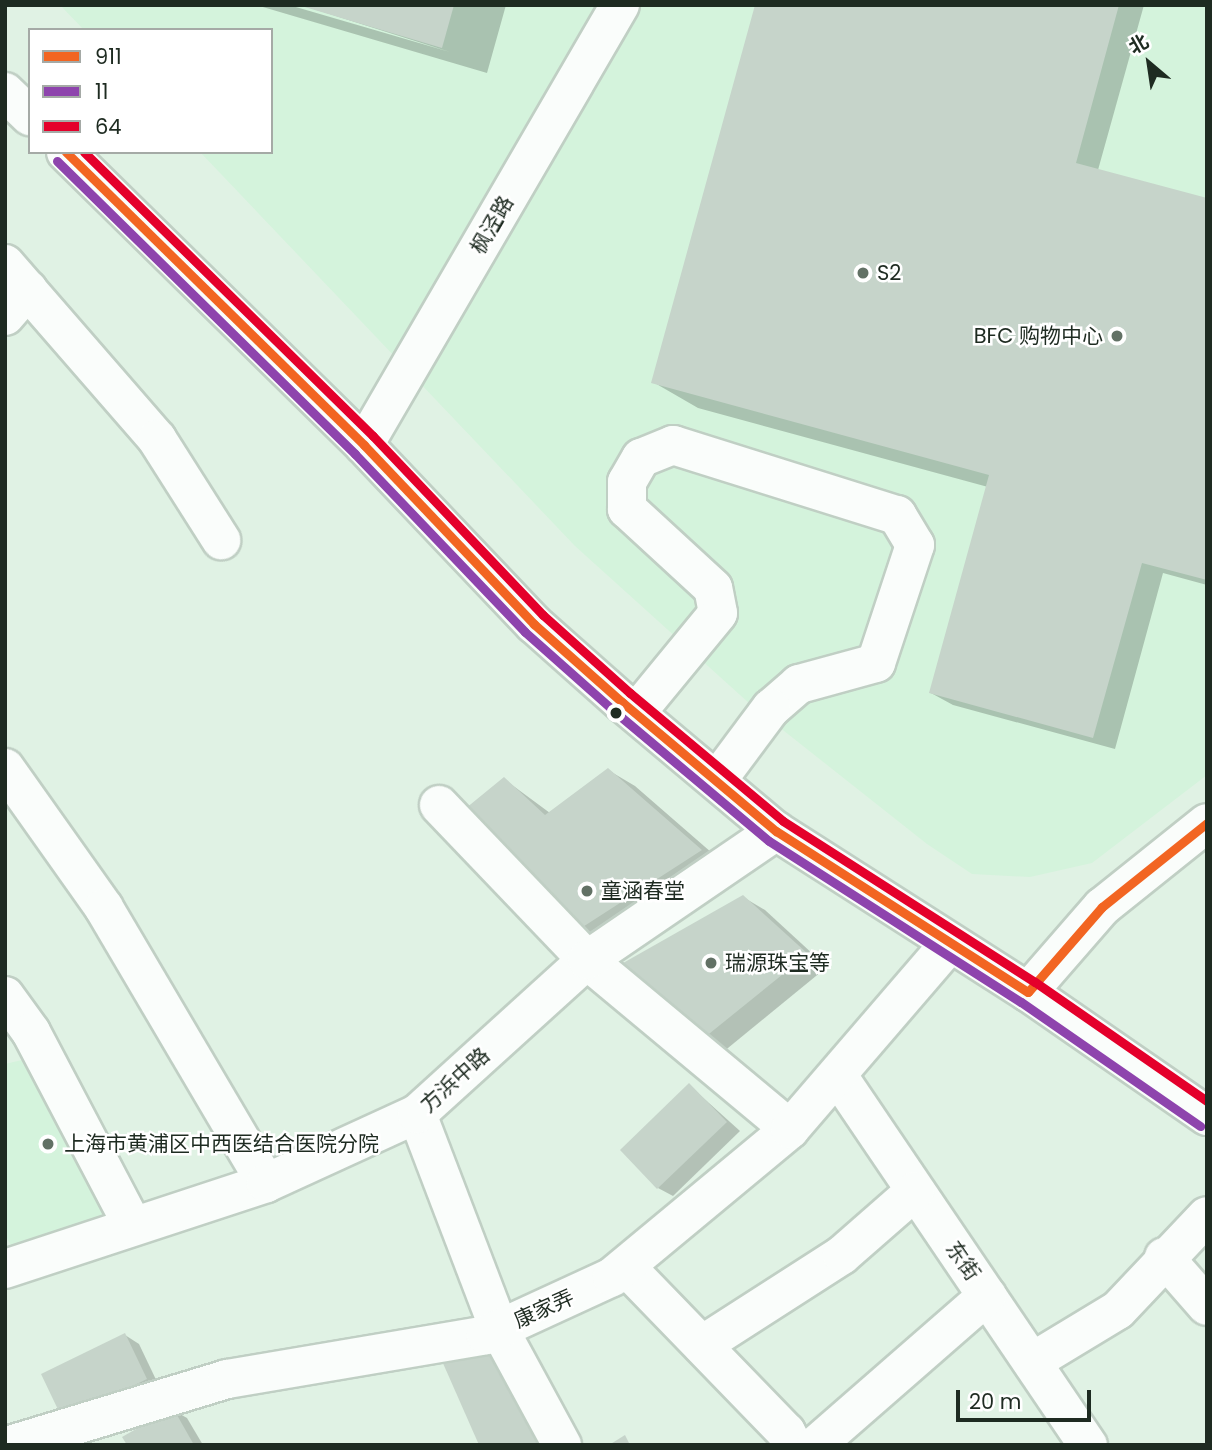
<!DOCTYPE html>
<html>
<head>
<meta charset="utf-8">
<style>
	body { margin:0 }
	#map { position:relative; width:1212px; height:1450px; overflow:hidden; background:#e0f2e4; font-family:Poppins,"Noto Sans SC",sans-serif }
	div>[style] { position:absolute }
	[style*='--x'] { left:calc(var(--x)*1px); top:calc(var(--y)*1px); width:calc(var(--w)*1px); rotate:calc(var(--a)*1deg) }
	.built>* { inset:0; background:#d4f3dc }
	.shadow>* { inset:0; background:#0003 }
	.building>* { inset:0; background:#c6d4ca }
	.roads { filter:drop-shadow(2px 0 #c0cfc4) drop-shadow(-2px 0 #c0cfc4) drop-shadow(0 2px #c0cfc4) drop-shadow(0 -2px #c0cfc4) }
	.minor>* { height:38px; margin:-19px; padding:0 19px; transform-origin:19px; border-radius:19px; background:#fafdfb }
	.bus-1>* { height:9px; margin:-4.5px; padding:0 4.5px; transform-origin:4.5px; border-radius:4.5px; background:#f26522 }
	.bus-2>* { height:9px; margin:-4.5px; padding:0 4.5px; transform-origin:4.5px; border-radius:4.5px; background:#8e44ad }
	.bus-3>* { height:9px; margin:-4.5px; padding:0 4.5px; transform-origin:4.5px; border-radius:4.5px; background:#e4002b }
	.dots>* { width:19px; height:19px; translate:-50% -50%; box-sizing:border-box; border:4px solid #fff; border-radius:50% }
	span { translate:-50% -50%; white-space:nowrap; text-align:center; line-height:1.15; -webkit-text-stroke:5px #fff; paint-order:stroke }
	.street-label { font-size:21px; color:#1e2b21 }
	.poi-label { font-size:21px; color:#1e2b21 }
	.left { translate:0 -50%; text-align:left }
	.right { translate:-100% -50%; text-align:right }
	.frame { position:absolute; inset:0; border:7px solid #1e2b21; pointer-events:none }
	.legend { position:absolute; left:28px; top:28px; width:245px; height:126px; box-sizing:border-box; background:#fff; border:2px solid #a5aaa6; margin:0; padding:9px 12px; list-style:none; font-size:21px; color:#1e2b21 }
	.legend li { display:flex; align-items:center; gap:14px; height:35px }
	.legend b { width:35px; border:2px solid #a5aaa6 }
	.north { position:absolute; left:1114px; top:28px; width:70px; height:70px; -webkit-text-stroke:5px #fff; paint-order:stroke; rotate:331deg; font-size:19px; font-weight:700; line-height:28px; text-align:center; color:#1e2b21 }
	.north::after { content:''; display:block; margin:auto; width:24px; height:32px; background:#1e2b21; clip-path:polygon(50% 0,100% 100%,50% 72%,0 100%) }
	.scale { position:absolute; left:956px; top:1390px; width:135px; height:32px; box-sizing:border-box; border:4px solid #1e2b21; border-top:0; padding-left:9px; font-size:21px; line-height:24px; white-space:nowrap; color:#1e2b21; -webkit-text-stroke:5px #fff; paint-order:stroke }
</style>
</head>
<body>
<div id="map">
	<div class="built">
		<div style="clip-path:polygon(60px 5px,1207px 5px,1207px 775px,1092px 863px,1030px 877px,972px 874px,927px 844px,750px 704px,575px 546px,200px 152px,271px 152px,271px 30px,84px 30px)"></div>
		<div style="clip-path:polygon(43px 1055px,132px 1224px,22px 1264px,5px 1235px,5px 1064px)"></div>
	</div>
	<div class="shadow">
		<div style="clip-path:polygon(256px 5px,289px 5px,450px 52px,301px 5px,506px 5px,487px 73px)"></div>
		<div style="clip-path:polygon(757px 5px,1144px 5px,1098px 170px,1207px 200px,1207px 585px,1163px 573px,1115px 749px,953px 705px,931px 693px,988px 487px,698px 408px,653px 382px)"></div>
		<div style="clip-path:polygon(608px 770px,635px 786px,727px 866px,604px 946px,577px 930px,504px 779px,550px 813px)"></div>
		<div style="clip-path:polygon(743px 897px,765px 910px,827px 967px,717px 1057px,695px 1045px)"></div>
		<div style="clip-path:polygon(689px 1085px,740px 1131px,673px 1196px,658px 1188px)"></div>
		<div style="clip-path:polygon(125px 1335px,139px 1344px,160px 1388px,79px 1427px)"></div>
		<div style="clip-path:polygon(173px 1410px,187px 1418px,203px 1445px,129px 1445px)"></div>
	</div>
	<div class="building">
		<div style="clip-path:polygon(298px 5px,454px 5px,442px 48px)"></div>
		<div style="clip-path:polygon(755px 5px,1119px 5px,1076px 163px,1207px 198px,1207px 580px,1142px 563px,1093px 738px,929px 693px,989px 475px,651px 383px)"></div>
		<div style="clip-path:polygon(608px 768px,702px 850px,575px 932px,460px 813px,504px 777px,545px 815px)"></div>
		<div style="clip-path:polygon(743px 895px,808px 954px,694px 1046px,609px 971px)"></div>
		<div style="clip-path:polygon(689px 1083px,727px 1122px,657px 1189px,620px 1150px)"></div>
		<div style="clip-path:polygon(125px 1333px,147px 1379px,63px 1420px,41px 1374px)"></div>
		<div style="clip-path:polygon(495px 1338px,541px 1445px,479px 1445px,442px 1361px)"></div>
		<div style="clip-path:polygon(173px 1408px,194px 1445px,127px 1445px,122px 1437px)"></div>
		<div style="clip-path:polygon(625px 1435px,630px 1445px,609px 1445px)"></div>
	</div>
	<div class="roads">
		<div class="minor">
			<div style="--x:5;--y:92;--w:35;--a:44"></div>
			<div style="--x:66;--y:152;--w:418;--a:44.5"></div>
			<div style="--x:364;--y:445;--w:247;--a:46.5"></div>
			<div style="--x:534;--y:624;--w:118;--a:41.6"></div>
			<div style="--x:622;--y:702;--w:201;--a:40"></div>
			<div style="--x:776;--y:831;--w:299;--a:32.6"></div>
			<div style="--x:1028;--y:992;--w:218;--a:34.7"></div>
			<div style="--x:5;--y:264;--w:232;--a:49"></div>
			<div style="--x:157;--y:439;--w:120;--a:57.6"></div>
			<div style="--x:5;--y:316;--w:35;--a:-49"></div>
			<div style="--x:364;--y:445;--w:509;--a:-59.81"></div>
			<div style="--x:636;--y:713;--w:129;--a:-50.6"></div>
			<div style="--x:718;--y:613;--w:25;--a:-101"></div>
			<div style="--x:713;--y:588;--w:117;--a:-137.4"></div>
			<div style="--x:627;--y:509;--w:27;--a:-90"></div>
			<div style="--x:627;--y:482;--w:28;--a:-60"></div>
			<div style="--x:641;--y:458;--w:35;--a:-22"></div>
			<div style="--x:673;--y:445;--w:235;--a:17.4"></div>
			<div style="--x:897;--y:515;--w:35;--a:59"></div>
			<div style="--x:915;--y:545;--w:124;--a:108.3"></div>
			<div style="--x:876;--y:663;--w:80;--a:164.7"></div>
			<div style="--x:799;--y:684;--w:37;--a:139"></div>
			<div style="--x:771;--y:708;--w:89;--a:126.7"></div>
			<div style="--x:5;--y:768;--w:171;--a:54.7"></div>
			<div style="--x:104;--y:908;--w:319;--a:59.5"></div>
			<div style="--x:439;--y:805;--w:214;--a:46.3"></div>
			<div style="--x:587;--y:960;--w:264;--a:39.8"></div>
			<div style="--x:1028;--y:992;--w:113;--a:-49"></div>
			<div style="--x:1102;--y:907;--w:134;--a:-38.7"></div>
			<div style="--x:5;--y:996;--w:44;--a:54.2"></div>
			<div style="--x:31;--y:1032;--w:217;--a:62.3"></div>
			<div style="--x:838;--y:1076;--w:446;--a:55.9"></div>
			<div style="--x:417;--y:1114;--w:230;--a:69.1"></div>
			<div style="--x:499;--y:1329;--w:132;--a:61.5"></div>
			<div style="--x:1164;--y:1257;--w:65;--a:48.7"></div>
			<div style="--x:626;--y:1267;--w:230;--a:45.9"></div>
			<div style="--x:786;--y:1432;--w:15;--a:62"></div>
			<div style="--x:5;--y:1269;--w:275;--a:-18.2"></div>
			<div style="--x:266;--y:1183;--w:166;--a:-24.6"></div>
			<div style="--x:417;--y:1114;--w:229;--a:-42.2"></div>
			<div style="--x:587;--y:960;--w:229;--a:-34.3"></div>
			<div style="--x:702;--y:1345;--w:166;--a:-32.7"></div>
			<div style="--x:842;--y:1255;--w:97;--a:-41.2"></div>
			<div style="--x:1032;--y:1362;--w:100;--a:-31.2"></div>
			<div style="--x:1118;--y:1310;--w:129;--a:-46.6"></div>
			<div style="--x:10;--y:1445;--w:227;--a:-16.9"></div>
			<div style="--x:227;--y:1379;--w:263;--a:-9.6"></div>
			<div style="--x:486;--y:1335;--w:139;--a:-24.7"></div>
			<div style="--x:612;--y:1277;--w:231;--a:-39.7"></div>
			<div style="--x:790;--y:1129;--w:245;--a:-49.3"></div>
			<div style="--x:816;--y:1445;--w:227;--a:-41.1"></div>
		</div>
	</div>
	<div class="bus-1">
		<div style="--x:66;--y:152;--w:418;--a:44.5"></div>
		<div style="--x:364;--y:445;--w:247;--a:46.5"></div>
		<div style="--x:534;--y:624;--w:118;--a:41.6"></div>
		<div style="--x:622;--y:702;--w:201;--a:40"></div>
		<div style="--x:776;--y:831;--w:299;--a:32.6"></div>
		<div style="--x:1028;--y:992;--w:113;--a:-49"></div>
		<div style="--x:1102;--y:907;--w:134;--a:-38.7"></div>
	</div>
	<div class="bus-2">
		<div style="--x:57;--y:161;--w:418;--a:44.5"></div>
		<div style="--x:355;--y:454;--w:246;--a:46.3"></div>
		<div style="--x:525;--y:632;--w:119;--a:41.6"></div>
		<div style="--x:614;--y:711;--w:202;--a:40"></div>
		<div style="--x:769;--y:841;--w:299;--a:32.6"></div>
		<div style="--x:1021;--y:1002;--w:218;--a:34.7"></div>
	</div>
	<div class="bus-3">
		<div style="--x:84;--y:152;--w:405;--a:44.5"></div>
		<div style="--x:373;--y:436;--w:247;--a:46.5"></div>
		<div style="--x:543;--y:615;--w:117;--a:41.9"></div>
		<div style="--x:630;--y:693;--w:199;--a:39.9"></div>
		<div style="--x:783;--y:821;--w:299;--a:32.6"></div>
		<div style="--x:1035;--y:982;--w:209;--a:34.7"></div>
	</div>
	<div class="dots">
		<div style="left:863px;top:273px;background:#627165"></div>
		<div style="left:1117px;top:336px;background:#627165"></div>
		<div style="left:616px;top:713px;background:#1e2b21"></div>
		<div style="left:587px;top:891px;background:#627165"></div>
		<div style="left:711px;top:963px;background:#627165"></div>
		<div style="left:48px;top:1144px;background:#627165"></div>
	</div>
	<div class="street-label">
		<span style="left:492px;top:225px;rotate:-60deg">枫泾路</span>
		<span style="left:455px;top:1080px;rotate:-42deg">方浜中路</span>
		<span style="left:963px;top:1261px;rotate:55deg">东街</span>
		<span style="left:544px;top:1309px;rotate:-24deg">康家弄</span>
	</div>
	<div class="poi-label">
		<span class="left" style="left:877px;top:273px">S2</span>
		<span class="right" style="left:1103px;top:336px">BFC 购物中心</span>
		<span class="left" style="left:601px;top:891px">童涵春堂</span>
		<span class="left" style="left:725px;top:963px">瑞源珠宝等</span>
		<span class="left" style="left:64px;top:1144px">上海市黄浦区中西医结合医院分院</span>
	</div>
	<div class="frame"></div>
	<ul class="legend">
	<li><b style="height:9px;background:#f26522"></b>911</li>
	<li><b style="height:9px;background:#8e44ad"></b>11</li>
	<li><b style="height:9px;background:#e4002b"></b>64</li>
	</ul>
	<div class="north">北</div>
	<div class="scale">20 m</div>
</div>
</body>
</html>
